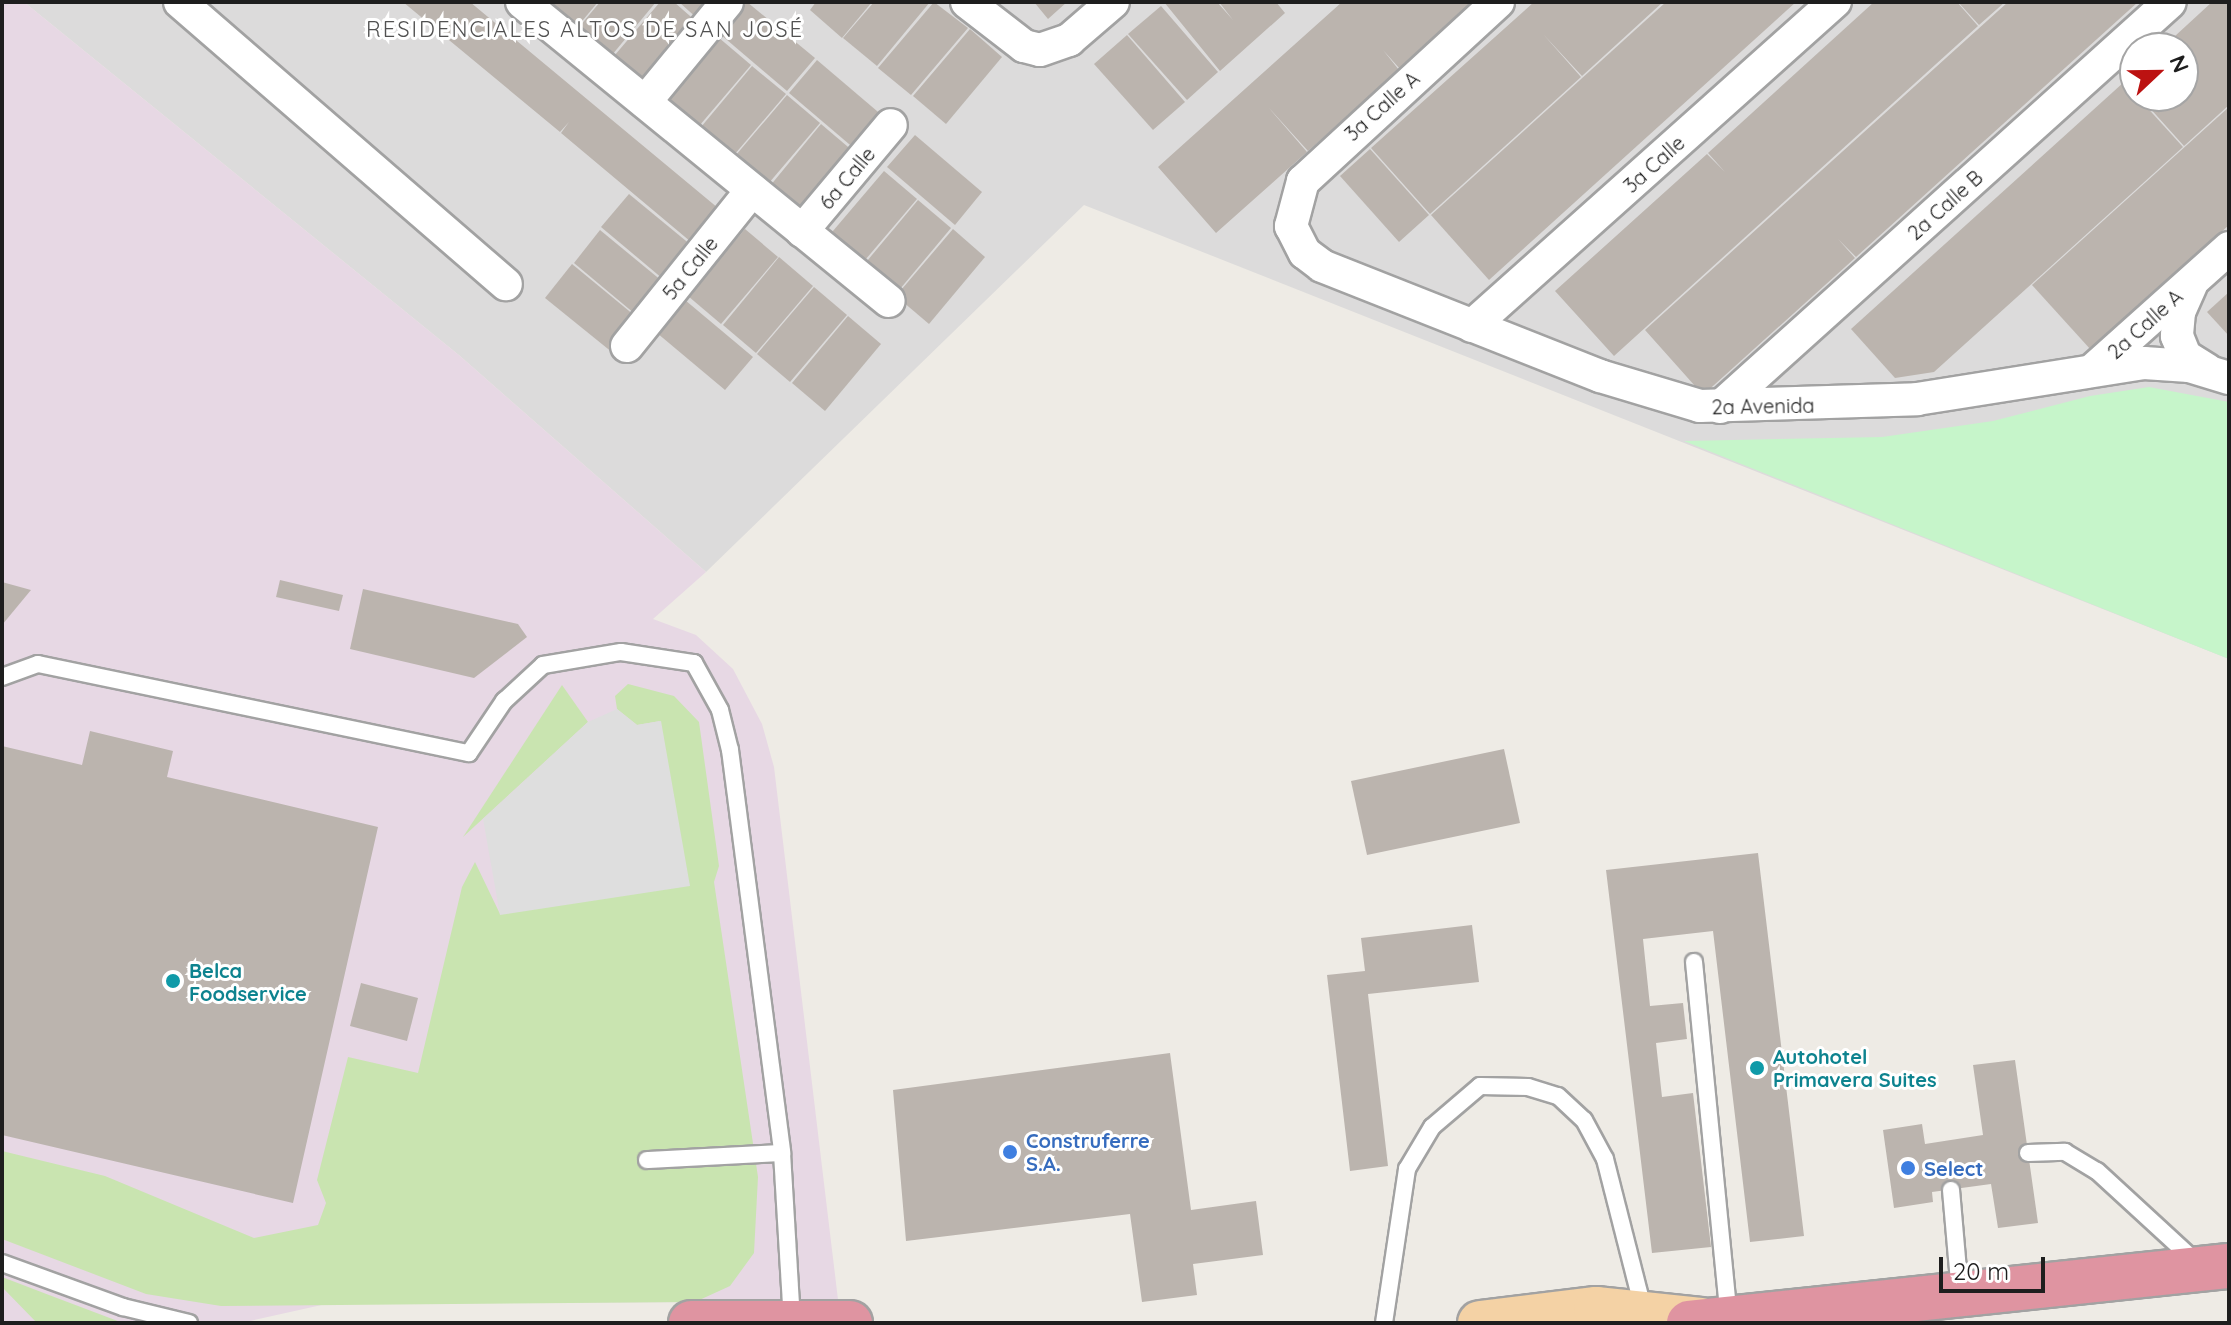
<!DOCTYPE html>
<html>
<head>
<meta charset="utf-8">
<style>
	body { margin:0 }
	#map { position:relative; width:2231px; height:1325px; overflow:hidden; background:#eeebe5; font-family:Quicksand,sans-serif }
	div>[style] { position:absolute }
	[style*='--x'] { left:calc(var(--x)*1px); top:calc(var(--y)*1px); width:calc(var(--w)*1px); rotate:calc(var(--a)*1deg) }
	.residential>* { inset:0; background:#dcdbdb }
	.industrial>* { inset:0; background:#e7d8e4 }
	.grass>* { inset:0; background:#c9e4b0 }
	.park>* { inset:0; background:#c6f5ca }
	.parking>* { inset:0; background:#dedede }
	.building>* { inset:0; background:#bbb4ae }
	.roads { filter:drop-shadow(2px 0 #a2a2a2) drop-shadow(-2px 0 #a2a2a2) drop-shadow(0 2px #a2a2a2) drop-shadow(0 -2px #a2a2a2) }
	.lane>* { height:16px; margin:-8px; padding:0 8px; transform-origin:8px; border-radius:8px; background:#fff }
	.street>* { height:32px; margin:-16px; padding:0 16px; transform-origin:16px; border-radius:16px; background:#fff }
	.primary>* { height:44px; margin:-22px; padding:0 22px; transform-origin:22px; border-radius:22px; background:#f4d2a5 }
	.highway>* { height:44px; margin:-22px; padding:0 22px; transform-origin:22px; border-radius:22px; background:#df94a1 }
	.dots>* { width:22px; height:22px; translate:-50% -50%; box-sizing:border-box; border:4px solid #fff; border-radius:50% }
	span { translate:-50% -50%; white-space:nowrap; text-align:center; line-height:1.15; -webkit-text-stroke:6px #fff; paint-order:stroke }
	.street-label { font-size:20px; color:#1e1e1e }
	.culture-label { font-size:20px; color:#0d838f; font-weight:700 }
	.left { translate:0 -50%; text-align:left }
	.shop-label { font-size:20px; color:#366cbe; font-weight:700 }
	.neighbourhood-label { font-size:22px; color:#515151; letter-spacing:2px }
	.frame { position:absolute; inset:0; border:4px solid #1e1e1e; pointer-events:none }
	.north { position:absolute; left:2119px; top:32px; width:80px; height:80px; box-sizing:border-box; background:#fff; border:2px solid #a5a5a5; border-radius:50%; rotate:68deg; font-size:22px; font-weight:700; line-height:32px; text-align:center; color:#1e1e1e }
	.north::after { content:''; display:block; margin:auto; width:28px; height:36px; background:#bc1211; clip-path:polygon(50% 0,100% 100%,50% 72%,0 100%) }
	.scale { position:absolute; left:1939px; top:1257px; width:106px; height:36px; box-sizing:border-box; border:4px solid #1e1e1e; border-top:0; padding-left:10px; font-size:24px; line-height:28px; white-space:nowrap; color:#1e1e1e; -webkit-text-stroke:6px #fff; paint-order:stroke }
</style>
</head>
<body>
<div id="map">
	<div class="residential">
		<div style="clip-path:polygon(evenodd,24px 2px,2229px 2px,2229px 659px,1084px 205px,706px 572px,460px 356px,24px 2px,2135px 48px,2183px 48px,2183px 96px,2135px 96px,2135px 48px)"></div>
	</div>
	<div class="industrial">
		<div style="clip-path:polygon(2px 2px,24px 2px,460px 356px,706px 572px,653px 619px,696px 635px,733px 669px,762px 724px,774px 767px,839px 1308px,695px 1302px,326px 1304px,241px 1323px,2px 1323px)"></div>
	</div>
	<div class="grass">
		<div style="clip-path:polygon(628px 684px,674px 696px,699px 722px,719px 866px,714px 882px,758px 1177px,754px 1253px,730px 1286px,695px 1302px,221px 1306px,146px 1294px,2px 1239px,2px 1151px,105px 1176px,254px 1238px,318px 1225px,326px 1203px,317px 1180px,348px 1057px,418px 1073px,462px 887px,475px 862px,500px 914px,660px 721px,637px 725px,617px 709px,615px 696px)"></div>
		<div style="clip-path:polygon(562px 685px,588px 722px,463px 837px)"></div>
		<div style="clip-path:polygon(2px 1277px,49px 1295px,123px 1323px,37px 1323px,2px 1287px)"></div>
	</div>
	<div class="park">
		<div style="clip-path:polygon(2149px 387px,2229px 402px,2229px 659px,1684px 441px,1882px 437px,1993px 421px,2090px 396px)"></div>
	</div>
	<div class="parking">
		<div style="clip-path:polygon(617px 709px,637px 725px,661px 721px,690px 886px,500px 915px,483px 819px,588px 722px)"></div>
	</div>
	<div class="building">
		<div style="clip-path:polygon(403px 2px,470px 2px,724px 213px,697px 247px,561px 133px,569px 122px,560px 132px)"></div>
		<div style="clip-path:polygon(541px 2px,598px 2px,573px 32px)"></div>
		<div style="clip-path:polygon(600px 2px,656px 2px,607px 61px,574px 33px)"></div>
		<div style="clip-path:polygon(660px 2px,674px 2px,698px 23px,642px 90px,609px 62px)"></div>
		<div style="clip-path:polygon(679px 2px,716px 2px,700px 21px)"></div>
		<div style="clip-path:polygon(747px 2px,815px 58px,787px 91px,720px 34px)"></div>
		<div style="clip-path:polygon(816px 2px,872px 2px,842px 38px,810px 10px)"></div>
		<div style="clip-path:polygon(874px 2px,930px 2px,877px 66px,843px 38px)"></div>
		<div style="clip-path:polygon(934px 2px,968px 28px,911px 95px,878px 68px)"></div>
		<div style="clip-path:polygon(1034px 2px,1067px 2px,1048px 19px)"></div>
		<div style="clip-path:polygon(1164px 2px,1217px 2px,1233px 20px,1219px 2px,1276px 2px,1285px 13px,1220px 71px)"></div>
		<div style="clip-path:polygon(1342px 2px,1475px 2px,1400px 69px,1383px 50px,1399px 70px,1308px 151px,1269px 108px,1307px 152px,1216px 233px,1158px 167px)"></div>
		<div style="clip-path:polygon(1534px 2px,1663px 2px,1582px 76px,1543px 34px,1581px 77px,1430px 214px,1371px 148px)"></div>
		<div style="clip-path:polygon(1666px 2px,1796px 2px,1489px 280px,1431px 215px)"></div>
		<div style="clip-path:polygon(1874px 2px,1957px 2px,1978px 26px,1614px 356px,1555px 291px,1707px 154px,1725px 172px,1708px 153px)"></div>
		<div style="clip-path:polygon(1958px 2px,2005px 2px,1979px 25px)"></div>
		<div style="clip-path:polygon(2008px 2px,2138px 2px,1856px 257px,1838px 239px,1855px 258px,1703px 395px,1645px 330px)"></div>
		<div style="clip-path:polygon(2212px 2px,2229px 2px,2229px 105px,2184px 146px,2139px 96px,2183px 96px,2183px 48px,2162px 48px)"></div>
		<div style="clip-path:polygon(1161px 6px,1218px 72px,1187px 100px,1128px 34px)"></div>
		<div style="clip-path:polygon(970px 29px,1002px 57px,946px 124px,913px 96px)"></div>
		<div style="clip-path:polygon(1127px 35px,1185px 102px,1153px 130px,1094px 64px)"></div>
		<div style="clip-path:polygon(718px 37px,751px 65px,694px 132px,661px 104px)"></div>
		<div style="clip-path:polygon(817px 60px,884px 117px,856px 150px,789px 93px)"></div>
		<div style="clip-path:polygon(752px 66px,786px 94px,729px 161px,696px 133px)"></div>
		<div style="clip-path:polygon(2124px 82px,2183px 147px,1934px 372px,1895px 378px,1851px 329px)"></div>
		<div style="clip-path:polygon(787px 95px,820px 123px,763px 190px,730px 162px)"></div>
		<div style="clip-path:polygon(2229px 107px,2229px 225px,2091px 350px,2032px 285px)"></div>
		<div style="clip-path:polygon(821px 124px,854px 152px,798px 219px,765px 192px)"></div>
		<div style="clip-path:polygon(915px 135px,982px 192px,955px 225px,887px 167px)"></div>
		<div style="clip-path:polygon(1370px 149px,1429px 215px,1399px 242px,1340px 176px)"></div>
		<div style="clip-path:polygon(884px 171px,917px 199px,860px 266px,827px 238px)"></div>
		<div style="clip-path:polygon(629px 194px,697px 250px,669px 284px,601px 227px)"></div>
		<div style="clip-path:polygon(918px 200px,951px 228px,895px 295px,862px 267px)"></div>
		<div style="clip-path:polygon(745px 229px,778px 257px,721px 324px,688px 296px)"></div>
		<div style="clip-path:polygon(953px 229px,985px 257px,929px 324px,896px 296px)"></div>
		<div style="clip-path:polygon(600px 230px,668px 286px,641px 319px,574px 263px)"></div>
		<div style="clip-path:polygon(779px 257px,813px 286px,756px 353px,723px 325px)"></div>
		<div style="clip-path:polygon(572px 264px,640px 320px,613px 353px,545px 298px)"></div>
		<div style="clip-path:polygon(814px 287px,847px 315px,790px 382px,757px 354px)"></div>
		<div style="clip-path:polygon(2229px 292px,2229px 336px,2207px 312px)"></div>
		<div style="clip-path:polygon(685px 300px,753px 357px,725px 390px,657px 333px)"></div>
		<div style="clip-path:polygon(848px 316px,881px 344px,825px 411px,792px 383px)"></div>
		<div style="clip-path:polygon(280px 580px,343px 595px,339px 611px,276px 597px)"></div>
		<div style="clip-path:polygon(2px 582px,31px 590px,2px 625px)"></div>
		<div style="clip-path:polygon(363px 589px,518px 624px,527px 637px,474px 678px,350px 649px)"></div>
		<div style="clip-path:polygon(90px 731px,173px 751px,167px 777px,378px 827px,293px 1203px,2px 1135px,2px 746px,82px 765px)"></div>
		<div style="clip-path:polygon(1504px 749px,1520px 823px,1367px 855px,1351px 781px)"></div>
		<div style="clip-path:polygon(1758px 853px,1804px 1236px,1750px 1242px,1713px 931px,1643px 939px,1650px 1006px,1683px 1003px,1687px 1039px,1656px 1043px,1662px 1097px,1693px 1093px,1711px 1247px,1652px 1253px,1606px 870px)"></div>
		<div style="clip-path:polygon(1472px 925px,1479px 982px,1368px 994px,1388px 1166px,1350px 1171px,1327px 975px,1365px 971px,1361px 938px)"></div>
		<div style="clip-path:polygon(361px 983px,418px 998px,407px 1041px,350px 1026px)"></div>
		<div style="clip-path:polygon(1170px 1053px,1191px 1210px,1256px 1201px,1263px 1255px,1193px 1264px,1197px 1295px,1142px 1302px,1130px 1214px,906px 1241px,893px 1090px)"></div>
		<div style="clip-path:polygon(2015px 1060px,2038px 1223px,1998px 1228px,1991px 1184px,1932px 1192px,1933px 1202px,1894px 1208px,1883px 1130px,1922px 1124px,1925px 1144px,1983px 1135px,1973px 1065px)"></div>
	</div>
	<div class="roads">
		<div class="lane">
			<div style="--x:2;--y:677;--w:38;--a:-20"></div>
			<div style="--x:38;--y:664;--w:440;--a:11.7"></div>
			<div style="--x:469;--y:753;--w:63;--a:-56.1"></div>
			<div style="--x:504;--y:701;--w:53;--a:-42.7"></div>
			<div style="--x:543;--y:665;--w:79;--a:-9.5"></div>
			<div style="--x:621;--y:652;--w:74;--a:8.6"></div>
			<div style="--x:694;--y:663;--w:54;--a:61"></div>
			<div style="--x:720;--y:710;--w:41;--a:76"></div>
			<div style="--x:730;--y:750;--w:406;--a:82.6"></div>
			<div style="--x:782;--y:1153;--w:167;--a:86.6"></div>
			<div style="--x:1694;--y:962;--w:357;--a:84.4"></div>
			<div style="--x:2028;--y:1153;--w:37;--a:-2"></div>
			<div style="--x:2065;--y:1152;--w:37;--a:31"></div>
			<div style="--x:2097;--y:1171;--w:134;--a:42.6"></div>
			<div style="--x:647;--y:1160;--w:135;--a:-3"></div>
			<div style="--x:1951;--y:1190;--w:102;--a:85"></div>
			<div style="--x:2;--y:1263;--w:129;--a:20"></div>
			<div style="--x:123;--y:1307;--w:68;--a:13.6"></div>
			<div style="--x:1384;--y:1323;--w:156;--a:-81.5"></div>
			<div style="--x:1407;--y:1169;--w:49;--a:-59.2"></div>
			<div style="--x:1432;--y:1127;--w:63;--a:-40.5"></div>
			<div style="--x:1480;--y:1086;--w:48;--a:1.2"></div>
			<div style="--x:1528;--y:1087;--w:31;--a:17"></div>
			<div style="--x:1558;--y:1096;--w:35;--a:43"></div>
			<div style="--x:1584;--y:1120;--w:44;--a:61.7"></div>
			<div style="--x:1605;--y:1159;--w:158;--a:75.7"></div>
		</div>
		<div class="street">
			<div style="--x:180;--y:2;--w:431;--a:40.9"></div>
			<div style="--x:522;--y:2;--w:473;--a:39.2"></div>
			<div style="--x:967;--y:2;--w:72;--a:37.7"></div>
			<div style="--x:1024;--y:46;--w:16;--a:14"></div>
			<div style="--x:1040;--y:50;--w:31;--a:-19"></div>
			<div style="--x:1069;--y:40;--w:58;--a:-40.8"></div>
			<div style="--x:1498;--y:2;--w:265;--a:137.4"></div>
			<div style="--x:1303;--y:181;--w:47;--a:104.9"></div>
			<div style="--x:1291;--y:226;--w:30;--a:63"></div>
			<div style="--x:1305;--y:253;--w:21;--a:37"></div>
			<div style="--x:1322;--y:266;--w:299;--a:21.6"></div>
			<div style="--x:1600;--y:376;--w:104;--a:16.7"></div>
			<div style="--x:1700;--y:406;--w:217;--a:-1.8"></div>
			<div style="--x:1917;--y:399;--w:230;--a:-9"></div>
			<div style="--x:2144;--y:363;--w:45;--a:3.8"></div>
			<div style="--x:2189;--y:366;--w:42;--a:16.7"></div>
			<div style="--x:645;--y:102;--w:129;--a:-50.6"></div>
			<div style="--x:802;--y:231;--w:138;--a:-50"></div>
			<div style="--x:2191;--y:285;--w:30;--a:114"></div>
			<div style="--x:2179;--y:312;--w:24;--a:95"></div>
			<div style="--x:2177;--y:336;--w:22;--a:68"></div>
			<div style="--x:2185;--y:356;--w:26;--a:32"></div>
			<div style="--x:1472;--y:326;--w:487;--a:-41.8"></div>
			<div style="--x:627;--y:346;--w:200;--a:-51.3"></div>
			<div style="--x:2095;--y:368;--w:180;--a:-41.8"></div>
			<div style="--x:1720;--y:407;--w:605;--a:-41.99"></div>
		</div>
		<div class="primary">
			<div style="--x:1480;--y:1323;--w:117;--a:-6.9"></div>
			<div style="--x:1596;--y:1309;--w:105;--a:6"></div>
		</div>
		<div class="highway">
			<div style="--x:691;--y:1323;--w:159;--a:0"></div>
			<div style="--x:1689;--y:1323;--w:543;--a:-6.03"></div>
		</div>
	</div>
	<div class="dots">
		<div style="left:173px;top:981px;background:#0f9aa8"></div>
		<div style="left:1757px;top:1068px;background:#0f9aa8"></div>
		<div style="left:1010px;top:1152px;background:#3f7fe0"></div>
		<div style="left:1908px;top:1168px;background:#3f7fe0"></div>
	</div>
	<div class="street-label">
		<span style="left:1382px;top:106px;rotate:-42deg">3a Calle A</span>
		<span style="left:1654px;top:164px;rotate:-42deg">3a Calle</span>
		<span style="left:847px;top:178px;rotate:-50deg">6a Calle</span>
		<span style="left:1945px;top:205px;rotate:-42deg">2a Calle B</span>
		<span style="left:690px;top:268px;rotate:-51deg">5a Calle</span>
		<span style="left:2145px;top:324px;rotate:-42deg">2a Calle A</span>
		<span style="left:1763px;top:406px;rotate:-1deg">2a Avenida</span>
	</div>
	<div class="culture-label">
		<span class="left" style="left:189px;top:982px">Belca<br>Foodservice</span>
		<span class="left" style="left:1773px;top:1068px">Autohotel<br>Primavera Suites</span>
	</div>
	<div class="shop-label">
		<span class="left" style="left:1026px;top:1152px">Construferre<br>S.A.</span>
		<span class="left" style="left:1924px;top:1168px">Select</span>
	</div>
	<div class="neighbourhood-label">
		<span style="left:585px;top:30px">RESIDENCIALES ALTOS DE SAN JOSÉ</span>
	</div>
	<div class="frame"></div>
	<div class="north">N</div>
	<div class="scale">20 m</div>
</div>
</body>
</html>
